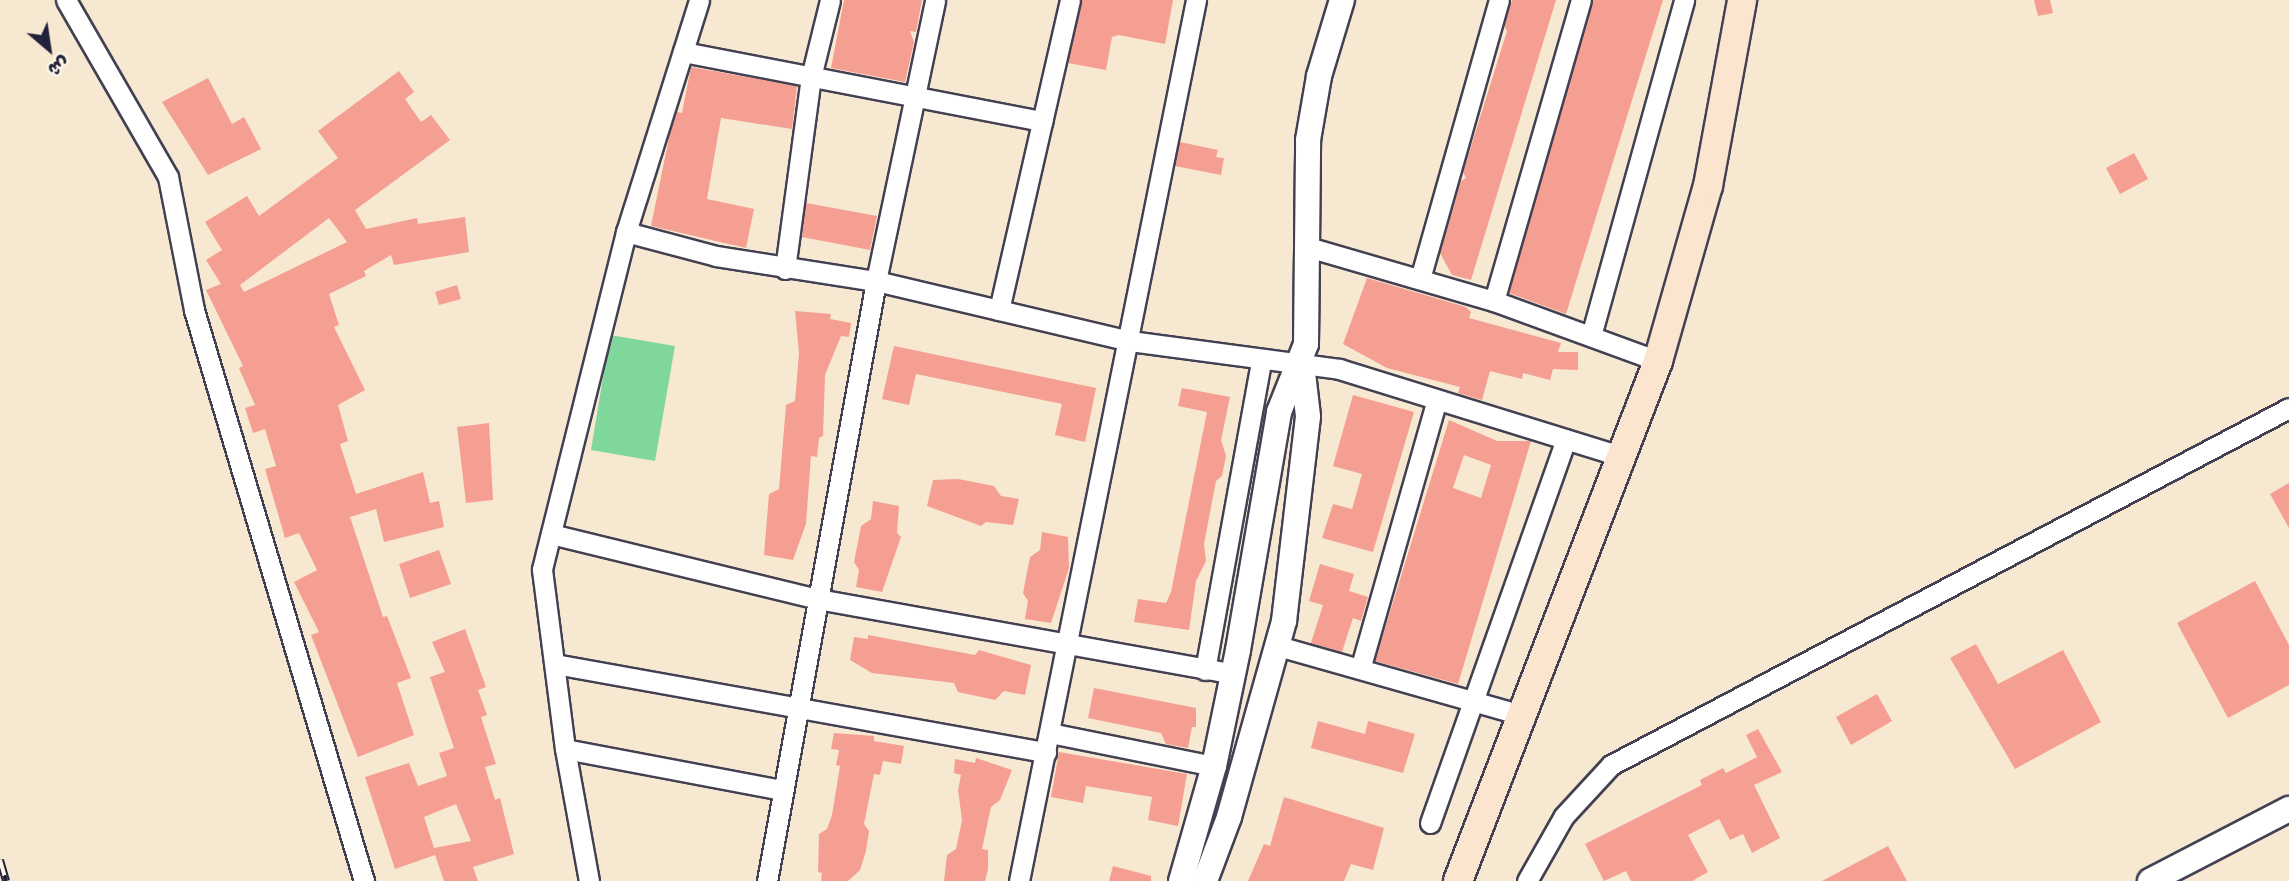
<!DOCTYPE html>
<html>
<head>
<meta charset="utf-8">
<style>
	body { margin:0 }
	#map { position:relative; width:2289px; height:881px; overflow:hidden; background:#f7e8d1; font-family:Delius,"Playpen Sans Arabic",sans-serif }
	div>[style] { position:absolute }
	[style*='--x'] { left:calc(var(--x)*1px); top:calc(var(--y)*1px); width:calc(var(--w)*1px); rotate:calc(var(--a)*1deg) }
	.green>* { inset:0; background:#80d79c }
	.building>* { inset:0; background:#f59f92 }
	.roads { filter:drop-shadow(2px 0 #424052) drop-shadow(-2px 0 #424052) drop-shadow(0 2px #424052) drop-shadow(0 -2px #424052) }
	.minor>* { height:19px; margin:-9.5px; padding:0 9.5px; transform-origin:9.5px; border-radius:9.5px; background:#fff }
	.tertiary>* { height:24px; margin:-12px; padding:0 12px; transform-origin:12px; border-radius:12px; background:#fff }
	.secondary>* { height:28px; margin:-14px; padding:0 14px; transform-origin:14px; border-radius:14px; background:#fbe5cf }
	.rail>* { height:8px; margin-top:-4px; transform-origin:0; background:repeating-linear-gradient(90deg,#fcf5e5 0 16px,#22223b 0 32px); box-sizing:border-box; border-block:2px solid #22223b }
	span { translate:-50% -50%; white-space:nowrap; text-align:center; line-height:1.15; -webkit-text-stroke:6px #fcf5e5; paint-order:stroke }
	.north { position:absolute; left:14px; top:14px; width:70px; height:70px; -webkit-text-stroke:5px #fcf5e5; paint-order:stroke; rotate:151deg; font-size:19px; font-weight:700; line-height:28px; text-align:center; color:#22223b }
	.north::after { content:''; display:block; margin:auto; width:24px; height:32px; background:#22223b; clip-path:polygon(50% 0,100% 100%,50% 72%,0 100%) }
</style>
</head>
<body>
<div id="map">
	<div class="green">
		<div style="clip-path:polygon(610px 335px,675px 346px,655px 461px,591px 450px)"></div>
	</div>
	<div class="building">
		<div style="clip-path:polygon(844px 0,922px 0,916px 32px,910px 31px,914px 42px,905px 82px,831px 68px)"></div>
		<div style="clip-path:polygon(1082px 0,1173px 0,1165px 44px,1119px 35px,1112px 37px,1106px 70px,1068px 63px)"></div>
		<div style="clip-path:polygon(1512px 0,1556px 0,1471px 280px,1452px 275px,1440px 253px,1461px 181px,1466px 178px,1463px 172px,1507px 31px,1504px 26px)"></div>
		<div style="clip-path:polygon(1593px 0,1663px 0,1566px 314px,1509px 293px)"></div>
		<div style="clip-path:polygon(2034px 0,2050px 0,2053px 13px,2038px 16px)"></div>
		<div style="clip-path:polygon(691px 67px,797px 86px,792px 129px,721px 118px,707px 199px,754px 209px,746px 248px,651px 226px,670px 133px,677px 112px,682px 113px)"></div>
		<div style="clip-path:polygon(evenodd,399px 71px,414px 92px,405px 99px,421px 122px,431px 115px,450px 140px,355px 210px,366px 229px,417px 218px,418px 224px,465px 217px,469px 252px,394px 265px,391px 255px,364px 271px,366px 276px,329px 294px,339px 325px,334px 327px,365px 390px,338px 405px,348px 441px,340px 444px,356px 494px,423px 472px,430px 503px,439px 501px,444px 527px,384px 542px,376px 509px,350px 517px,383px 617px,387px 616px,411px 678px,397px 683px,414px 735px,358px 757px,311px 635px,319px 632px,294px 582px,317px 570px,299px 533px,285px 538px,265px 469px,276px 466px,265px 429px,253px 433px,245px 408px,255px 405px,239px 368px,243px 366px,206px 290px,221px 284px,206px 260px,222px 250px,205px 222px,247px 196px,259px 216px,338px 158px,318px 131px,399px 71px,329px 218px,347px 242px,244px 292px,240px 285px,329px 218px)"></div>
		<div style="clip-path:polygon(208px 78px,232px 124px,244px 117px,261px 149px,208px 175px,162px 102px)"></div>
		<div style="clip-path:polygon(1180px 142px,1218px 150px,1216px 157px,1224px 158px,1221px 175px,1175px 166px)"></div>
		<div style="clip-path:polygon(2134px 153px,2148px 179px,2120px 194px,2106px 168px)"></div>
		<div style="clip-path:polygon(806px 203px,877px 216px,870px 250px,802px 237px)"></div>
		<div style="clip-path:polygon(1367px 278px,1466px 307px,1471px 312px,1469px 318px,1561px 343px,1558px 352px,1578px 352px,1578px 370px,1553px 369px,1550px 380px,1523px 373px,1522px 379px,1490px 371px,1482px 400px,1458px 393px,1460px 387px,1387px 368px,1343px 344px)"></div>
		<div style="clip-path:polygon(457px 285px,461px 299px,439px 305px,435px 292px)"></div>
		<div style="clip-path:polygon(795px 311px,831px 314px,830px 319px,851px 323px,849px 337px,841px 336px,825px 375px,823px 436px,819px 438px,817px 457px,811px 456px,806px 524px,793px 560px,764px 555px,769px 494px,779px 489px,786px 405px,795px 401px,799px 353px)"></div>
		<div style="clip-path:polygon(894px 346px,1096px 388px,1085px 442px,1055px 435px,1062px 404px,916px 374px,909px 405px,882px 399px)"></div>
		<div style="clip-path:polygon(1182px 388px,1230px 397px,1221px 440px,1226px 456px,1222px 476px,1216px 481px,1204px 544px,1206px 561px,1196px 581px,1189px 630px,1134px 622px,1138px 599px,1166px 603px,1171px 592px,1207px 412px,1178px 406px)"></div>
		<div style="clip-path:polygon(1353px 395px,1414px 412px,1373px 552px,1322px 538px,1333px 504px,1352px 509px,1362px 474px,1333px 466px)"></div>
		<div style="clip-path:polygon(evenodd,1449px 420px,1497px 441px,1531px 441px,1458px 684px,1375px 661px,1449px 420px,1464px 455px,1491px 465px,1481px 498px,1453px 488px,1464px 455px)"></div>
		<div style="clip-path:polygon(489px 423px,493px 500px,466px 503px,457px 427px)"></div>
		<div style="clip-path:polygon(958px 479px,994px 486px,1001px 496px,1019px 499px,1013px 525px,986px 522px,981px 526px,927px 506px,933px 480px)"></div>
		<div style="clip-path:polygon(2289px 483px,2289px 528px,2270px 494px)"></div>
		<div style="clip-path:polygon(873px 501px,899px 506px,897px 533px,901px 537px,882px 592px,856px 587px,859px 570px,854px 562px,861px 526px,871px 519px)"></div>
		<div style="clip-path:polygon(1042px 532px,1068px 537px,1069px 568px,1051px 623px,1025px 619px,1028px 601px,1023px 593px,1030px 557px,1040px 550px)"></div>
		<div style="clip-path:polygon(439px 550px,451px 584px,410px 598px,399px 564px)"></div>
		<div style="clip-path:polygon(1320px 564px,1354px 574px,1349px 591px,1368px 597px,1361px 621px,1353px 618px,1342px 652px,1311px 643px,1323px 605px,1309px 601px)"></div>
		<div style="clip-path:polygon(2255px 581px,2289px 645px,2289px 685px,2228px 718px,2177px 623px)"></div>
		<div style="clip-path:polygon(evenodd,465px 629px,486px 687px,478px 690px,487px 715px,481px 717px,496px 764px,485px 767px,495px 800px,500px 798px,514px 854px,473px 867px,478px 881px,444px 881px,435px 855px,395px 869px,365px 777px,409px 763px,418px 786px,447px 776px,439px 753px,454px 748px,430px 677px,445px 672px,432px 642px,465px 629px,456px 804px,471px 841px,434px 848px,424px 817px,456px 804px)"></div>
		<div style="clip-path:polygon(868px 635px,975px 655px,979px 650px,1031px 665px,1025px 695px,1004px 691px,995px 700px,958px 692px,954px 683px,872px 673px,850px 660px,854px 637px,868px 639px)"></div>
		<div style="clip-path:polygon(1976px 644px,1998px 684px,2063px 650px,2101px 722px,2015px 769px,1950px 658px)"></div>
		<div style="clip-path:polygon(1094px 688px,1196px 708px,1196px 727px,1192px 727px,1188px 748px,1166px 744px,1161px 733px,1088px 718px)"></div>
		<div style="clip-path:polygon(1877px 694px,1892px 721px,1851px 745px,1836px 717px)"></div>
		<div style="clip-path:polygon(1318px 721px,1365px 734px,1368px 721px,1415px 734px,1403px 773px,1311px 748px)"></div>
		<div style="clip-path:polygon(1758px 729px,1782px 772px,1754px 785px,1780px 838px,1752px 853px,1743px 834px,1730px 840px,1719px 819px,1688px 835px,1708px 872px,1692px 881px,1631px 881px,1626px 871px,1604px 881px,1585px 844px,1702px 785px,1700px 780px,1723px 768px,1726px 773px,1757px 757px,1746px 735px)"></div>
		<div style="clip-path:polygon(834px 733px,874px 736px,874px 741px,904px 746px,901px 764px,883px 761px,880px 775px,874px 774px,864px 824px,869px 831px,866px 851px,860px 870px,848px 881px,821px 881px,822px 873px,818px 872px,819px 834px,827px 829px,832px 815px,840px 766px,836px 765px,839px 750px,831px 749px)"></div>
		<div style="clip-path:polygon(1059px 752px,1187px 774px,1178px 826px,1148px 820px,1152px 797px,1086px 786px,1083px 803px,1051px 797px)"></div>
		<div style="clip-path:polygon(976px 758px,1012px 770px,1000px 800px,991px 807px,982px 849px,988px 850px,988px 869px,985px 881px,944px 881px,947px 855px,956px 849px,962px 820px,958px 790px,961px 775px,954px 773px,955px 759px,975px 763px)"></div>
		<div style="clip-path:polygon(1284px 797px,1384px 828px,1373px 870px,1351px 864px,1344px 881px,1248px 881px,1264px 844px,1270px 846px)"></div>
		<div style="clip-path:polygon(1888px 846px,1907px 881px,1822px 881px)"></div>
		<div style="clip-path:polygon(1113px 866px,1151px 876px,1151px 881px,1109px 881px)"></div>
	</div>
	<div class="roads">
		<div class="minor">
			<div style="--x:66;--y:0;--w:204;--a:60"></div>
			<div style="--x:168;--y:177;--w:136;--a:78.9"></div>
			<div style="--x:194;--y:310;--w:596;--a:73.42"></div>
			<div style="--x:683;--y:52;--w:366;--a:10.9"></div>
			<div style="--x:626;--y:232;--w:93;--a:14.9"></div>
			<div style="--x:716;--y:256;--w:162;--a:8.9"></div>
			<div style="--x:876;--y:281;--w:261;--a:13.3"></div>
			<div style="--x:1130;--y:341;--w:211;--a:7.6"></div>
			<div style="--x:1339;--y:369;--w:297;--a:17.2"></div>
			<div style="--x:1308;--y:247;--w:194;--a:16.2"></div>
			<div style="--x:1494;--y:301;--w:175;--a:20.1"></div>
			<div style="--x:785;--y:269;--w:194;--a:-82.3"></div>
			<div style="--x:811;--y:77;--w:79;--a:-76.1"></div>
			<div style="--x:1420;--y:279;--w:290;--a:-74.2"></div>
			<div style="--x:1494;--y:301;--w:313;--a:-73.9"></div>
			<div style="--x:999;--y:310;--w:318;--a:-77.1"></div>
			<div style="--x:1591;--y:336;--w:349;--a:-74.5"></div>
			<div style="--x:551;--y:534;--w:275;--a:13.7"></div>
			<div style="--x:818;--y:599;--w:422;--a:10.2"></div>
			<div style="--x:1278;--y:646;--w:257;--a:15.8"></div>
			<div style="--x:555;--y:664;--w:499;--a:10.2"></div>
			<div style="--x:1361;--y:666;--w:277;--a:-74.1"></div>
			<div style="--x:1205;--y:670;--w:314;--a:-79.7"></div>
			<div style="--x:1050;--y:733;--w:167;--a:11.4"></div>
			<div style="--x:565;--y:749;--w:222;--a:10.7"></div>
			<div style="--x:1430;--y:823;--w:407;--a:-70.5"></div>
			<div style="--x:589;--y:881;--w:134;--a:-100.3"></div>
			<div style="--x:565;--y:749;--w:181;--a:-97.3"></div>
			<div style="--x:542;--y:569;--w:347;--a:-76"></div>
			<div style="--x:626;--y:232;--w:243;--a:-72.5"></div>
			<div style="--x:767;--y:881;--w:610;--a:-79.7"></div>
			<div style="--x:876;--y:281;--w:287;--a:-78.1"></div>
			<div style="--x:1019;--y:881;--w:899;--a:-78.64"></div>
			<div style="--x:1527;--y:881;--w:75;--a:-60.4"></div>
			<div style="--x:1564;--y:816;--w:69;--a:-47.3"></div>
			<div style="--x:1611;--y:765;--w:766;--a:-27.77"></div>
		</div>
		<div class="tertiary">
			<div style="--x:1181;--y:881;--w:120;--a:-74"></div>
			<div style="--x:1214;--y:766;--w:118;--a:-78.3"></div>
			<div style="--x:1238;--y:650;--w:242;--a:-80.2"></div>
			<div style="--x:1279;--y:412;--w:73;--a:-68.3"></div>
			<div style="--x:1306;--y:344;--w:204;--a:-89.4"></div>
			<div style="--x:1308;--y:140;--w:65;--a:-80.2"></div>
			<div style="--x:1319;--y:76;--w:79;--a:-73.2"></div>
			<div style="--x:1205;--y:881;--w:68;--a:-69.4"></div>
			<div style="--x:1229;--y:817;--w:204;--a:-74.3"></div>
			<div style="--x:1284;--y:621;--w:206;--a:-83.3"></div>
			<div style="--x:1308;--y:416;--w:52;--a:-96.6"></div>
			<div style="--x:2150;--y:881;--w:157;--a:-27.4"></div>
		</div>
		<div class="secondary">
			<div style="--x:1458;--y:881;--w:557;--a:-68.96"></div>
			<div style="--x:1658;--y:361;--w:182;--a:-74.1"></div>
			<div style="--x:1708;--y:186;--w:189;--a:-79.6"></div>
		</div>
	</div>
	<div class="rail">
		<div style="--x:0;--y:860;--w:22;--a:74"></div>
	</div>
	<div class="north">ش</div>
</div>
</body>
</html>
